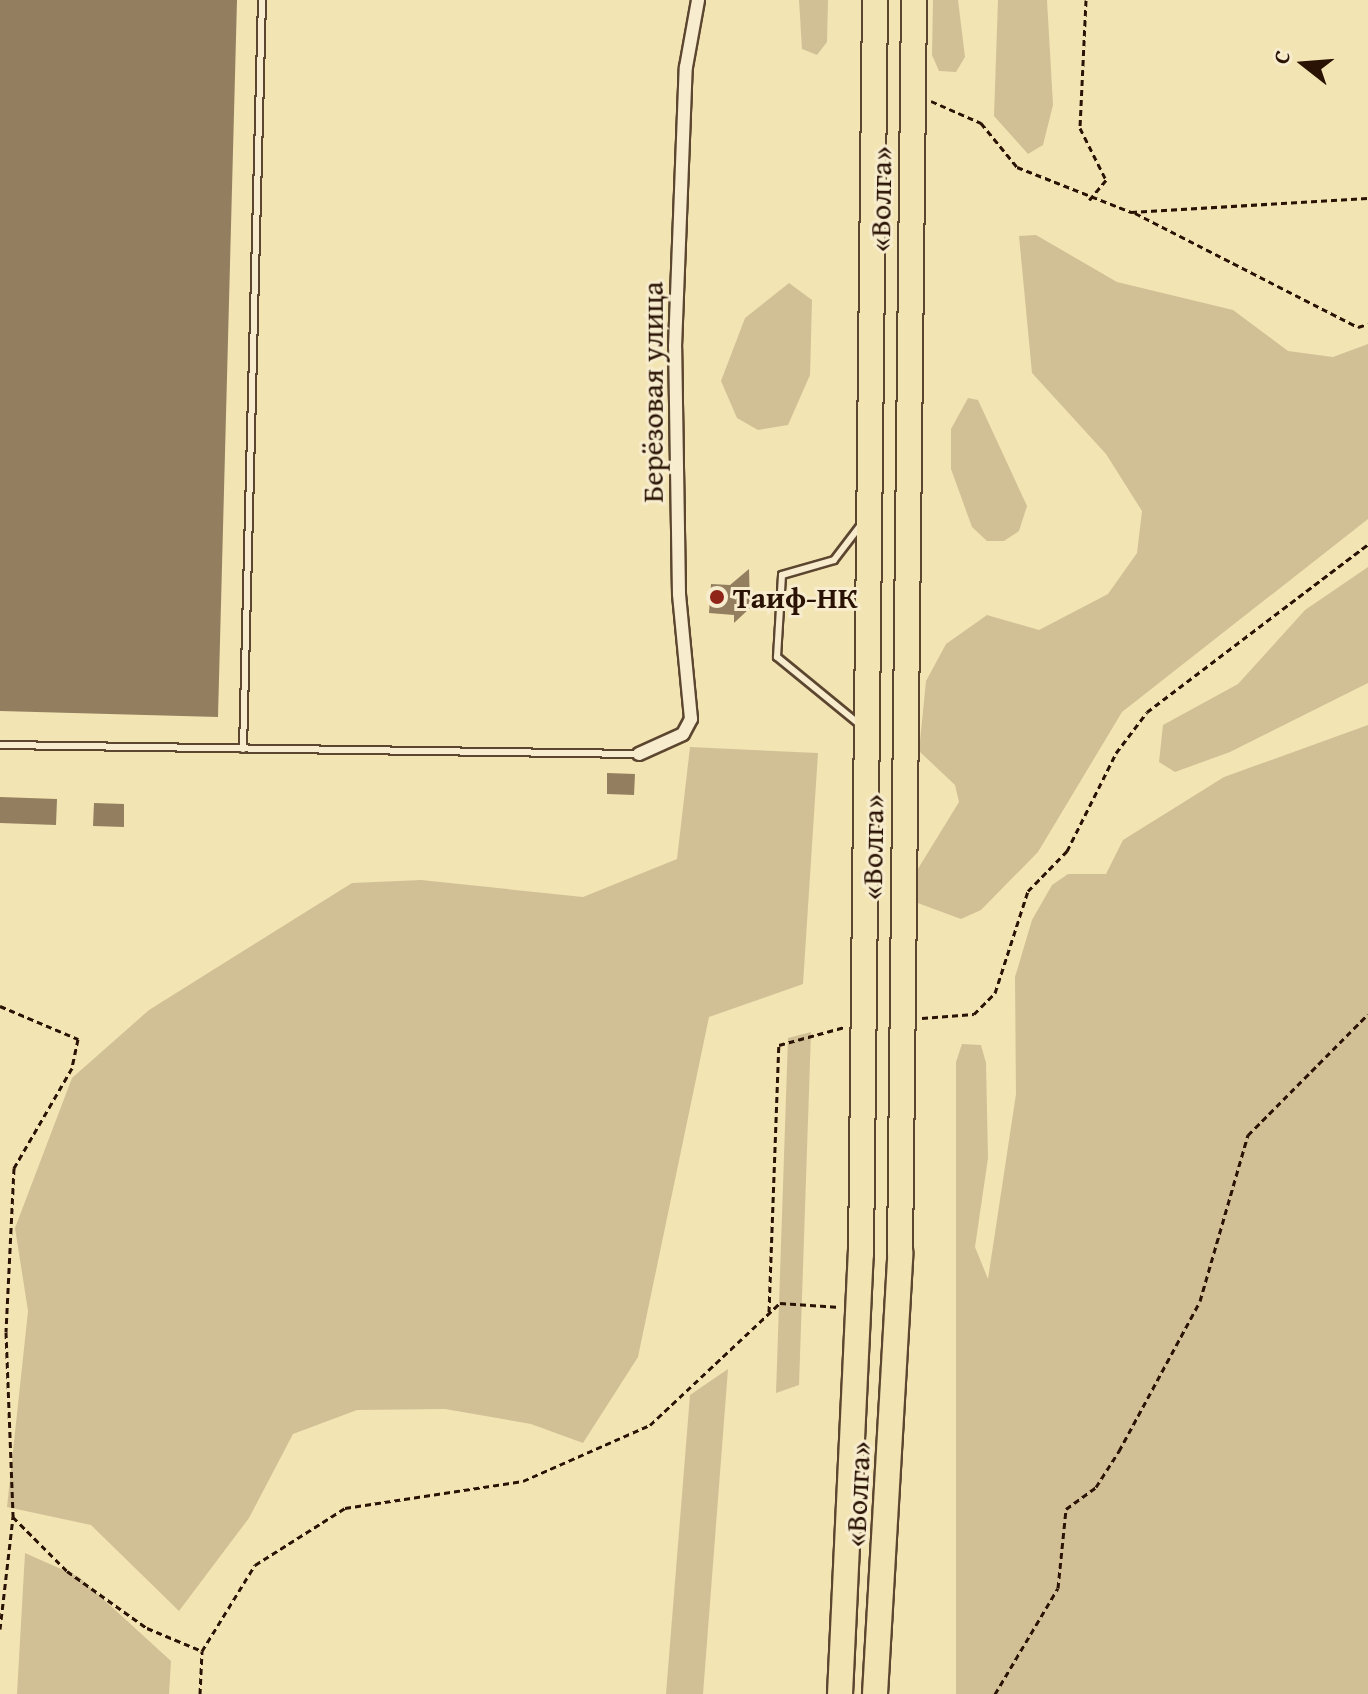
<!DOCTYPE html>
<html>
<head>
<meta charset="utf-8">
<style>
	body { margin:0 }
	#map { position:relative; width:1368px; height:1694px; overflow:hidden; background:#f3e4b3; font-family:"Gentium Book Plus",serif }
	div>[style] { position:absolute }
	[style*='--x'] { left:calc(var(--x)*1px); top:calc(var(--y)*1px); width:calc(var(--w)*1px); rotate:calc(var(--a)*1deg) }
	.green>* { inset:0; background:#d1c095 }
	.building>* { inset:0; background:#937f5f }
	.path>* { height:3px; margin-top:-1.5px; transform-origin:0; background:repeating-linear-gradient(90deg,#2a1204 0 6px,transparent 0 10px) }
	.roads { filter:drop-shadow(2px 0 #5c4630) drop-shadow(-2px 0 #5c4630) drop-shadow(0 2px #5c4630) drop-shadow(0 -2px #5c4630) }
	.lane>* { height:6px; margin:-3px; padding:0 3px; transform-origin:3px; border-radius:3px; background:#f7edce }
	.street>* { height:12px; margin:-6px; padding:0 6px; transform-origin:6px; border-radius:6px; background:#f7edce }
	.highway>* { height:24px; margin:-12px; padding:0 12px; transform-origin:12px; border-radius:12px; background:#f3e4b3 }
	.dots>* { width:22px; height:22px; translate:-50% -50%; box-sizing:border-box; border:4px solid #f7edce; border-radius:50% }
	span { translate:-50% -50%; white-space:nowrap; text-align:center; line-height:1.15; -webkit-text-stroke:6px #f7edce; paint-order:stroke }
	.street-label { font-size:30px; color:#2a1204 }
	.poi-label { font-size:30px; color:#2a1204; font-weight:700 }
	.left { translate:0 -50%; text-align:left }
	.north { position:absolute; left:1264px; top:24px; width:80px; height:80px; -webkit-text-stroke:6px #f7edce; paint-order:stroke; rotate:287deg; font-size:22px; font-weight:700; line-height:32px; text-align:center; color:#2a1204 }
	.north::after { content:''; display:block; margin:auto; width:28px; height:36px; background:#2a1204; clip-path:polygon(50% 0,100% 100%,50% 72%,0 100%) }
</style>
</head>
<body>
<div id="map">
	<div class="green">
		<div style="clip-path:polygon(799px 0,828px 0,827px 42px,817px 55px,802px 49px)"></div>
		<div style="clip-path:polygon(933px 0,958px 0,965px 57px,956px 72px,939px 71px,932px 55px)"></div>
		<div style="clip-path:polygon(998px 0,1047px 0,1053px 105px,1043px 145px,1028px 154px,994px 116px)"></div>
		<div style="clip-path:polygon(1036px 235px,1117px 282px,1233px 310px,1288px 351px,1333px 357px,1368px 344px,1368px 519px,1122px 712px,1038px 852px,981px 910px,961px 919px,915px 902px,916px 872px,959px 802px,955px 785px,919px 751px,926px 681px,946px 644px,987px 615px,1039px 630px,1108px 594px,1137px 553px,1142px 511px,1106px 454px,1032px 373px,1019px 236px)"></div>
		<div style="clip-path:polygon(789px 283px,812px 300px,810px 375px,788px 425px,758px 430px,737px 418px,721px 381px,745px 318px)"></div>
		<div style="clip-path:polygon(968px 398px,978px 400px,1027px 506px,1019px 531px,1004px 541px,987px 541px,972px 527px,951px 469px,951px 429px)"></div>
		<div style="clip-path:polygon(1368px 567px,1368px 683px,1230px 752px,1175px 772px,1159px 762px,1163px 725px,1238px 684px,1305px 610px)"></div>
		<div style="clip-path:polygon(1368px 725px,1368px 1694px,956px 1694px,956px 1062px,962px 1044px,981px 1045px,986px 1063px,988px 1158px,975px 1247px,988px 1279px,1016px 1094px,1015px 977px,1032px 920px,1052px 885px,1068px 874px,1106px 874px,1123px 840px,1224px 777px)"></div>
		<div style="clip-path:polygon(690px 747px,818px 753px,803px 984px,709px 1017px,638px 1357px,583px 1443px,531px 1424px,445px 1409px,357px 1410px,293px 1434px,249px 1518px,179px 1611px,91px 1525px,7px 1507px,28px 1311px,15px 1228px,72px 1078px,149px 1010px,352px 883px,421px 880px,583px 897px,677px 859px)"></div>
		<div style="clip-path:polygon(811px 1032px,799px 1385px,776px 1393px,788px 1038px)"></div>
		<div style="clip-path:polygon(728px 1369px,703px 1694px,666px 1694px,690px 1395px)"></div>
		<div style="clip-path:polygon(25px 1553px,79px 1577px,171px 1661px,169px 1694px,17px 1694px)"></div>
	</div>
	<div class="building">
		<div style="clip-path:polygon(0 0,237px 0,218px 717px,0 711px)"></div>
		<div style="clip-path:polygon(749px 569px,750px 608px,734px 623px,734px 615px,709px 613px,711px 584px,730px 585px)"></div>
		<div style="clip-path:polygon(607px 773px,635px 774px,634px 795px,607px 794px)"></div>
		<div style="clip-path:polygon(0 797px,57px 799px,56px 825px,0 823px)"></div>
		<div style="clip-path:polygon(94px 803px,124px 804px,124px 827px,93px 826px)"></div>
	</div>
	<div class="path">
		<div style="--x:1086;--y:0;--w:128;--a:92.7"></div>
		<div style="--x:1080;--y:128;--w:58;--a:63.4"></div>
		<div style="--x:1106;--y:180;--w:26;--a:130"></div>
		<div style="--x:931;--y:101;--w:55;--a:23.7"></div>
		<div style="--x:981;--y:123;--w:57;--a:50.7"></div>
		<div style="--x:1017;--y:167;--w:123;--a:21.5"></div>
		<div style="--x:1131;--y:212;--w:237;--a:-3.4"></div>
		<div style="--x:1135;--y:213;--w:250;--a:27.1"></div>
		<div style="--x:1358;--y:327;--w:10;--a:-17"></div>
		<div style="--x:0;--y:1006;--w:85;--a:22.9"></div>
		<div style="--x:78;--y:1039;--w:30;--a:102"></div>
		<div style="--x:72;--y:1068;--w:116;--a:120.1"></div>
		<div style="--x:14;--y:1168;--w:164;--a:92.8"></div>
		<div style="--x:6;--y:1332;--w:185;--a:87.8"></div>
		<div style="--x:13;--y:1517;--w:76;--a:45"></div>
		<div style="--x:67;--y:1571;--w:98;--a:35.5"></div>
		<div style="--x:147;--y:1628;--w:60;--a:22.7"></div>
		<div style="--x:922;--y:1018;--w:52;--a:-4.4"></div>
		<div style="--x:974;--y:1014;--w:30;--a:-45"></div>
		<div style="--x:995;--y:993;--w:107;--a:-72.1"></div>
		<div style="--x:1028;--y:891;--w:56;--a:-45.7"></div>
		<div style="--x:1067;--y:851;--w:110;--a:-63.4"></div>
		<div style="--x:1116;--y:753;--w:51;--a:-52.9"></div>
		<div style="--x:1147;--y:712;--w:278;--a:-37.2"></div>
		<div style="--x:769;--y:1312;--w:267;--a:-87.9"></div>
		<div style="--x:779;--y:1045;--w:68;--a:-15.3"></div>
		<div style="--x:0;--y:1629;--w:113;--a:-83.4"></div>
		<div style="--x:200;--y:1694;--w:43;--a:-87.3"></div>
		<div style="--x:202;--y:1651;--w:101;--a:-58.4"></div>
		<div style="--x:255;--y:1565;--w:107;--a:-32.3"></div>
		<div style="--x:345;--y:1508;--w:180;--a:-8.6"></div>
		<div style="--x:523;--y:1481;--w:139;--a:-23.8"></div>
		<div style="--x:650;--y:1425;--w:178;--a:-43.2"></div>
		<div style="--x:780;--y:1303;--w:60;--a:3.8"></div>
		<div style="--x:995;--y:1694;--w:123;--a:-59.3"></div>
		<div style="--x:1058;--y:1588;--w:79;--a:-84.2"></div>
		<div style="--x:1066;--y:1509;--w:37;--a:-36"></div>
		<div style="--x:1096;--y:1487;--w:43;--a:-57.4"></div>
		<div style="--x:1119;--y:1451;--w:170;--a:-61.6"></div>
		<div style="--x:1200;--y:1301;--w:173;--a:-73.9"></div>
		<div style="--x:1248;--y:1135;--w:170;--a:-45.2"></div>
	</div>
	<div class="roads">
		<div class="lane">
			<div style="--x:859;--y:724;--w:106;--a:-140.7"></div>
			<div style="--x:777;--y:657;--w:82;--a:-86.5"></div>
			<div style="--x:782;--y:575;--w:54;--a:-16.1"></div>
			<div style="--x:834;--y:560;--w:43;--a:-52.6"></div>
			<div style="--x:0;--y:745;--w:639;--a:0.81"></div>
			<div style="--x:243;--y:749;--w:749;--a:-88.55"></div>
		</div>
		<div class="street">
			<div style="--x:639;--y:754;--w:48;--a:-24.4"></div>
			<div style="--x:683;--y:734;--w:17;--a:-62"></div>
			<div style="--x:691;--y:719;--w:126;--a:-95.5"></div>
			<div style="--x:679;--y:594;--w:247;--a:-90.9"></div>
			<div style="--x:675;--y:347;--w:280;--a:-87.8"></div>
			<div style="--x:686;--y:67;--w:68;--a:-79.8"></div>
		</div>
		<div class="highway">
			<div style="--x:840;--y:1694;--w:441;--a:-87.3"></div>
			<div style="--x:861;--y:1254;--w:1254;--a:-89.36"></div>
			<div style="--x:875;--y:1694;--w:441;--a:-86.7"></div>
			<div style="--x:900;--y:1254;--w:1254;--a:-89.36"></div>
		</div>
	</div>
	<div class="dots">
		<div style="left:717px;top:597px;background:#8f2418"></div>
	</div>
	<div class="street-label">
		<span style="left:880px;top:199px;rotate:-89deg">«Волга»</span>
		<span style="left:652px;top:392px;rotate:-90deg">Берёзовая улица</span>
		<span style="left:872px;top:847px;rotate:-89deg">«Волга»</span>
		<span style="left:857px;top:1494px;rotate:-87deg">«Волга»</span>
	</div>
	<div class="poi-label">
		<span class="left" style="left:733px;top:597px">Таиф-НК</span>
	</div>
	<div class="north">С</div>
</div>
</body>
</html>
